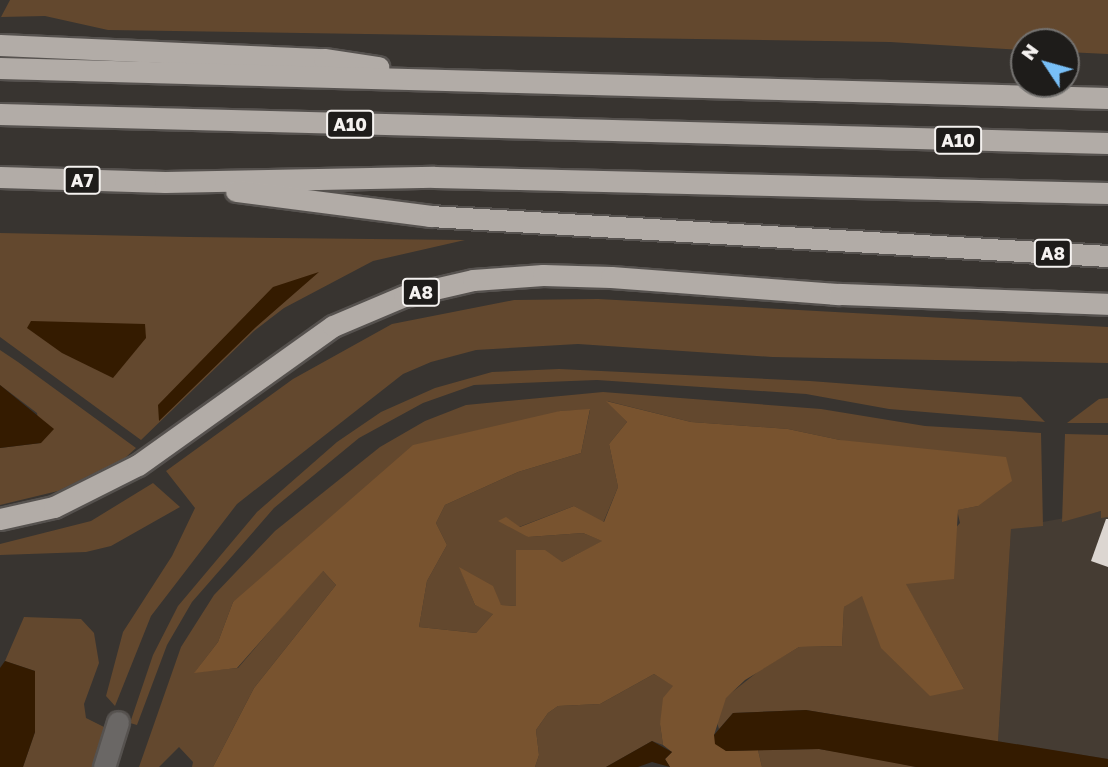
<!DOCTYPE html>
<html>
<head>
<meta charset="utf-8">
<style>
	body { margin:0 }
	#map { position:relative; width:1108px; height:767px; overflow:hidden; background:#383430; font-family:"Golos Text",sans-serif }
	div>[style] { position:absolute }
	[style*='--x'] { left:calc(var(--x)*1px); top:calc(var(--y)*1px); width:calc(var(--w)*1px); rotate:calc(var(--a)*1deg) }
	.built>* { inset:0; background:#453c33 }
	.green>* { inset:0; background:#63482e }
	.forest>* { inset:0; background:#78532f }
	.water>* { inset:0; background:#341b00 }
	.building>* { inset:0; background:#dcd6d1 }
	.roads { filter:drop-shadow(2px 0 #56524f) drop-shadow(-2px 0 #56524f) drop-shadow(0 2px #56524f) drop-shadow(0 -2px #56524f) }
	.street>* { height:21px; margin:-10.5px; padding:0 10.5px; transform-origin:10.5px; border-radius:10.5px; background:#6a6765 }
	.highway>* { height:21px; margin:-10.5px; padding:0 10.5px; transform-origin:10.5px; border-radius:10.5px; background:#b2aca7 }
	span { translate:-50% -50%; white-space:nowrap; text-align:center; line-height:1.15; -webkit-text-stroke:7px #1e1c1a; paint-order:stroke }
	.shield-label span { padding:2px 5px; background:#1e1c1a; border:2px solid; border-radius:5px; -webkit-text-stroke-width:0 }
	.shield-label { font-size:18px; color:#f5f2f0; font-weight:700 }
	.north { position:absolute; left:1010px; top:28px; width:70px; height:70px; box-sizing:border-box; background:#1e1c1a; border:2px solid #747270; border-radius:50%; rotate:306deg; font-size:19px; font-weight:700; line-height:28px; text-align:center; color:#f5f2f0 }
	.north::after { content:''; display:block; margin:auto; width:24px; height:32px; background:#78bff7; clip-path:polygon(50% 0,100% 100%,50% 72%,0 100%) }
</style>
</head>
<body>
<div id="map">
	<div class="built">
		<div style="clip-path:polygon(1102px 511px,1102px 517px,1108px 517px,1108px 759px,998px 742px,1011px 528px)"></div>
	</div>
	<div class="green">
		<div style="clip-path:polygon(10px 0,1108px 0,1108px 54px,1066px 52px,1066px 42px,1024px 42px,1024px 50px,890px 42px,108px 30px,45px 16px,1px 17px)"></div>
		<div style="clip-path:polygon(0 233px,189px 237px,465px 240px,373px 261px,284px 308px,254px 331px,141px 440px,0 337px)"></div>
		<div style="clip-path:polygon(598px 299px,1108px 327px,1108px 363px,772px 357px,578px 344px,476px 350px,431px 362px,403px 374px,237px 504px,151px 616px,115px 706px,106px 696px,123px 632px,172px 556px,195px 508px,166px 471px,293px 379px,392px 324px,514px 300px)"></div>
		<div style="clip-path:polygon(0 350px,18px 362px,136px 448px,125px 458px,58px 491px,0 505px,0 448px,41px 443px,37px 413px,0 385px)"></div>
		<div style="clip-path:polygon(559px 369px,810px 381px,1021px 397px,1045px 422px,889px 409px,806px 394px,597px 380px,474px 385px,423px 403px,359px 438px,274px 508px,192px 602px,167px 645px,137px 725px,130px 723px,153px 655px,178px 606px,257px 512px,337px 442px,381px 412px,435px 388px,492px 372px)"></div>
		<div style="clip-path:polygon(603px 392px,821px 409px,925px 426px,1041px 433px,1043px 526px,1011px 529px,998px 742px,806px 710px,733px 713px,719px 729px,716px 719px,726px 697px,760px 670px,799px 647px,842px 646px,844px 607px,862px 594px,964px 689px,905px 583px,960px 523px,957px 510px,978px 506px,840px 440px,788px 429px,691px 422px,607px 401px,627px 422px,609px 444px,618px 487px,603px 523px,574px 506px,519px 527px,506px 518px,528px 537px,583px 533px,603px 541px,562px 562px,516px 606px,501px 605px,460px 568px,475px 605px,494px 613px,476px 633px,419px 627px,427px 581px,447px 545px,436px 523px,445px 505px,518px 472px,581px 453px,590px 410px,560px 411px,233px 602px,218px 642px,195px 672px,238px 668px,322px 570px,336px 585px,254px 688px,213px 767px,192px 767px,193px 762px,179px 747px,159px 767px,139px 767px,181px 647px,214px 595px,275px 531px,380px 447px,425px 421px,466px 405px)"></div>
		<div style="clip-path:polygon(1108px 398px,1108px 423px,1067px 423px,1099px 399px)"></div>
		<div style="clip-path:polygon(1065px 434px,1108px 435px,1108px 517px,1101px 518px,1101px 511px,1062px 522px)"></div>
		<div style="clip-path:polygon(153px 483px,180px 507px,111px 546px,86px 552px,0 555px,0 544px,91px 521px)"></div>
		<div style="clip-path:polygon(24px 617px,81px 619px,94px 633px,99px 663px,84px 704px,86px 718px,106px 728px,93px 767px,23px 767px,35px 732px,35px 671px,5px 661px)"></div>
		<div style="clip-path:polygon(654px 674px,674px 686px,660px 724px,663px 745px,652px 741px,606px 767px,535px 767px,539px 755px,536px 730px,548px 713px,558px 706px,600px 704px)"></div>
		<div style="clip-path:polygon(819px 749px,876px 758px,916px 767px,762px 767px,758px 750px)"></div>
	</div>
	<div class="forest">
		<div style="clip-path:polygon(606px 401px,691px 422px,788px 429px,840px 440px,1006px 457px,1012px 481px,978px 506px,958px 510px,954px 579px,906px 584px,964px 689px,930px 696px,881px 648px,862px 596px,844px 607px,842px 646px,799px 647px,745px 680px,726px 698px,714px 735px,726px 751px,758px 750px,762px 767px,670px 767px,665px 759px,672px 752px,663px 745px,660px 724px,663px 698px,673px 686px,654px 674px,600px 704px,558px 706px,548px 713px,536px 730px,539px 755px,535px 767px,213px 767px,254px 688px,336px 585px,323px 571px,237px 668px,194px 673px,218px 642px,233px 602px,413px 445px,560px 411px,590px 409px,581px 453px,518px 472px,445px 505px,436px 523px,447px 545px,427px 581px,419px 627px,476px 633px,493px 614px,475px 605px,459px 567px,493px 586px,501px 605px,516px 606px,516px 550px,545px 550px,562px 562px,602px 541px,583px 533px,528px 537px,498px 521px,506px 517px,520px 527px,574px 506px,604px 522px,618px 487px,609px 444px,627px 422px)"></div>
	</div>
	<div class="water">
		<div style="clip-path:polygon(319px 272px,256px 327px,159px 421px,158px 405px,273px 287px)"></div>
		<div style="clip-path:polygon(31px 321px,145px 324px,146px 338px,113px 378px,62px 353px,27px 328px)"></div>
		<div style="clip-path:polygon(0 385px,54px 429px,41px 443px,0 448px)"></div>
		<div style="clip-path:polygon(5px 661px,35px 671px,35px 732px,23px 767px,0 767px,0 668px)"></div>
		<div style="clip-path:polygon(806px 710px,1108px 759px,1108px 767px,916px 767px,819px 749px,726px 751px,715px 744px,714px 735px,733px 713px)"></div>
		<div style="clip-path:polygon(652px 741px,672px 752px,665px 759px,670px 767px,652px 762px,638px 767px,606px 767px)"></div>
	</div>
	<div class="building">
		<div style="clip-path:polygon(1106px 519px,1108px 519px,1108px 567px,1091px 561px)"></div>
	</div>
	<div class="roads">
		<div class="street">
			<div style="--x:104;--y:767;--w:47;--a:-72.7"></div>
		</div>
		<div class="highway">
			<div style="--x:0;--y:45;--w:324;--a:2.5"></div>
			<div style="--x:324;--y:59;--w:55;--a:8.4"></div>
			<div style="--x:0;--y:68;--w:1108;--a:1.55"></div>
			<div style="--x:0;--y:114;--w:1108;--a:1.5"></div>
			<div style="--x:0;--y:177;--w:165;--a:1.7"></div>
			<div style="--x:165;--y:182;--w:269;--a:-1.1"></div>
			<div style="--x:434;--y:177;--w:674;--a:1.36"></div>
			<div style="--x:236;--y:191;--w:196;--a:7.3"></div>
			<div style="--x:430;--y:216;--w:679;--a:3.38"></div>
			<div style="--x:0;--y:519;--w:55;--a:-12.5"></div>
			<div style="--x:54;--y:507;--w:94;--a:-26.6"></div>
			<div style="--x:138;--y:465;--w:239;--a:-35.5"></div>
			<div style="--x:333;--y:326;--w:77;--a:-22.9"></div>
			<div style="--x:404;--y:296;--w:71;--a:-13.1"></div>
			<div style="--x:473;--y:280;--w:70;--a:-4.1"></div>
			<div style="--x:543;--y:275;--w:68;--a:1.7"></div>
			<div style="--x:611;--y:277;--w:229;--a:4.3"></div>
			<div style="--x:839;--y:294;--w:269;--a:2.1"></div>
		</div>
	</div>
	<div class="shield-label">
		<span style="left:350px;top:124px">A10</span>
		<span style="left:958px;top:140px">A10</span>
		<span style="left:82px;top:180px">A7</span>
		<span style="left:1053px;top:253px">A8</span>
		<span style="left:421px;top:292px">A8</span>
	</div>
	<div class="north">N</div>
</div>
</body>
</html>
